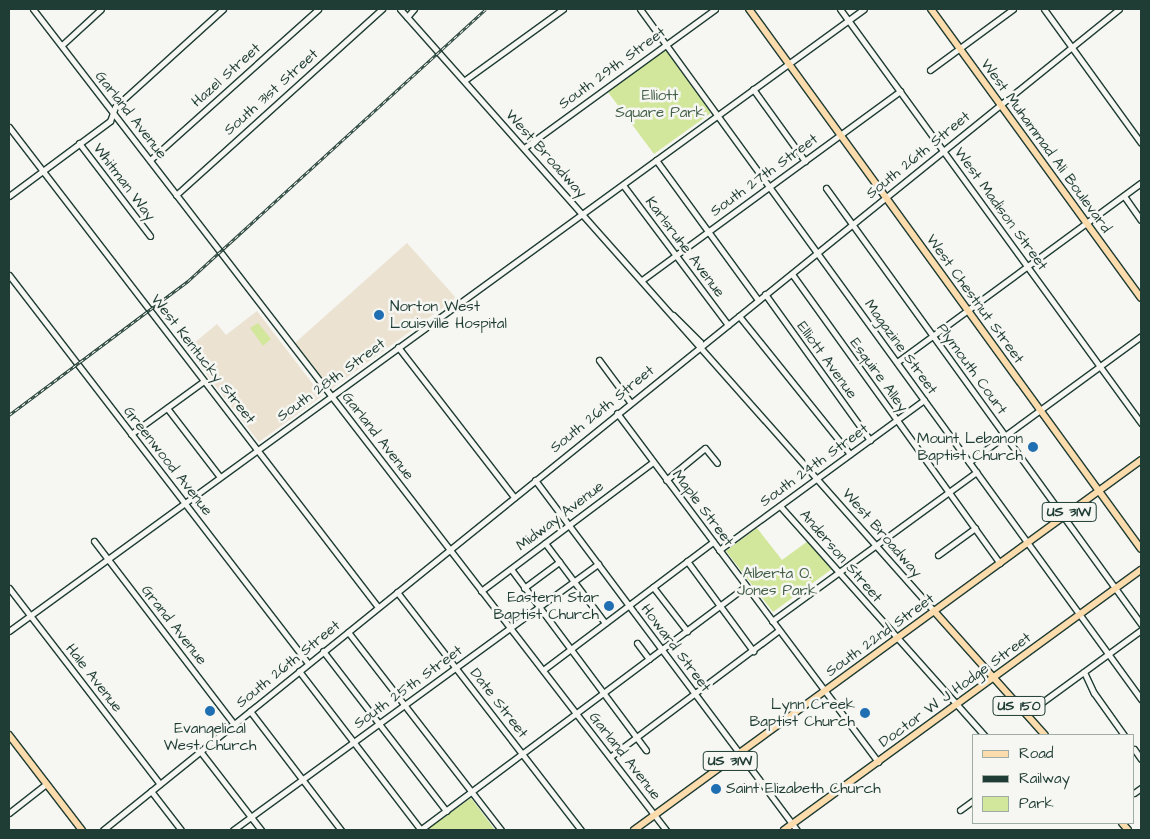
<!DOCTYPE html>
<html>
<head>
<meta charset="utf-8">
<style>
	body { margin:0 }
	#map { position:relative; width:1150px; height:839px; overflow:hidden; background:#f6f6f2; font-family:"Architects Daughter",sans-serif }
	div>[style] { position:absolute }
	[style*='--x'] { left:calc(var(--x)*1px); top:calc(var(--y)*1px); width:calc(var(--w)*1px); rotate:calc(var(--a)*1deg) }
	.built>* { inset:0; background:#ebe2d1 }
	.green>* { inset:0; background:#d2e79b }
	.roads { filter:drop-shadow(1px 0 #1f3d34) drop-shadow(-1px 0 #1f3d34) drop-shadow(0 1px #1f3d34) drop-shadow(0 -1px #1f3d34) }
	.minor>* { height:5px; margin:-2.5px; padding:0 2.5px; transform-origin:2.5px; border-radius:2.5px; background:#f6f6f2 }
	.major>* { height:6px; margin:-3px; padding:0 3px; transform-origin:3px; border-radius:3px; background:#fcdcac }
	.rail>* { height:3px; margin-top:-1.5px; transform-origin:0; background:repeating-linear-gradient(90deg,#f6f6f2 0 4px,#1f3d34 0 8px); box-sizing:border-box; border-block:1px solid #1f3d34 }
	.dots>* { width:14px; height:14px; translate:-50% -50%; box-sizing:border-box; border:2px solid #f6f6f2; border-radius:50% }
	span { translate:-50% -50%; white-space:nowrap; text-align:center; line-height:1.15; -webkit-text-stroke:5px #f6f6f2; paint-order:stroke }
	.shield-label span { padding:1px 4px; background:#f6f6f2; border:1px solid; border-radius:4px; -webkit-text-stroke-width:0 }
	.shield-label { font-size:14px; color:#1f3d34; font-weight:700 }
	.street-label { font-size:15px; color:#1f3d34 }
	.park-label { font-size:15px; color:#435f49 }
	.poi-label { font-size:15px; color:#1f3d34 }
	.left { translate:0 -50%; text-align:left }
	.right { translate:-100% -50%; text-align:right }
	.frame { position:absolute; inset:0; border:10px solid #1f3d34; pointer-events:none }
	.legend { position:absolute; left:972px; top:734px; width:162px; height:90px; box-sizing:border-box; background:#f6f6f2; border:1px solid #a0aca6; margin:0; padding:6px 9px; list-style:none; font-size:15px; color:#1f3d34 }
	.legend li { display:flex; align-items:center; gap:10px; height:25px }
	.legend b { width:25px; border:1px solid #a0aca6 }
</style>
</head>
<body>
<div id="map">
	<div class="built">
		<div style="clip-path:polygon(407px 243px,456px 298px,331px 389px,295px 343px)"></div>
		<div style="clip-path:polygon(257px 311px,322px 396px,259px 442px,187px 349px,217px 324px,226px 335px)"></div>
	</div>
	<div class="green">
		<div style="clip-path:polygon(664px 48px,711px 113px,654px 154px,608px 92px)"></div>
		<div style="clip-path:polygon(258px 323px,271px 339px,263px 346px,250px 328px)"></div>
		<div style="clip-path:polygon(757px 528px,782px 560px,808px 541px,832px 569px,773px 612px,726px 551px)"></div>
		<div style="clip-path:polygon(471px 798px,495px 830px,427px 830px,432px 826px)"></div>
	</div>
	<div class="roads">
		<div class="minor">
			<div style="--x:33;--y:9;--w:1037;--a:52.37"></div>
			<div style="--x:400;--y:9;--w:805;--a:48.43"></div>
			<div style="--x:640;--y:9;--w:853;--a:54.02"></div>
			<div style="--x:840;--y:9;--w:512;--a:53.98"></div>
			<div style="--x:1044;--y:9;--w:165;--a:54.1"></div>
			<div style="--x:407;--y:17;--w:11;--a:-49"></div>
			<div style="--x:62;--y:45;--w:53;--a:-42.7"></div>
			<div style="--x:930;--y:70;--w:103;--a:-36.3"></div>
			<div style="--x:465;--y:80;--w:121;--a:-35.9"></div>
			<div style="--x:753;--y:89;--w:89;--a:54.2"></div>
			<div style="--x:9;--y:127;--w:605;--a:52.45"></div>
			<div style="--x:79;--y:143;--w:117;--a:52.6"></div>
			<div style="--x:524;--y:148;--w:236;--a:-36"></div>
			<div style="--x:150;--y:160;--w:226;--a:-41.9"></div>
			<div style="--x:656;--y:160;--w:173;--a:53.9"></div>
			<div style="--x:623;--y:185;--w:175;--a:53.1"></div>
			<div style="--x:826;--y:188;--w:538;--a:54.15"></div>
			<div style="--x:176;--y:195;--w:278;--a:-42.1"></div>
			<div style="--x:9;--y:196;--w:126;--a:-36.6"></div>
			<div style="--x:110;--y:121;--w:15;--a:-70"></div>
			<div style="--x:115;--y:107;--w:146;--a:-42.2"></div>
			<div style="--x:1124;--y:196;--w:29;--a:55"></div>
			<div style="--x:792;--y:274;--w:356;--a:54.3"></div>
			<div style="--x:9;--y:275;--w:490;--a:52.4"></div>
			<div style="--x:642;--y:280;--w:320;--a:-36.2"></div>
			<div style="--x:765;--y:294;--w:180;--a:54.3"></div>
			<div style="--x:673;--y:315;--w:38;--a:45"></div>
			<div style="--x:700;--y:342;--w:5;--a:90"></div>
			<div style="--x:739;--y:316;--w:177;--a:51.2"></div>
			<div style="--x:398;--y:347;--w:190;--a:52.3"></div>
			<div style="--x:599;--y:360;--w:52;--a:53.6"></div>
			<div style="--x:897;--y:362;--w:303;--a:-36.3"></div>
			<div style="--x:167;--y:408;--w:87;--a:52.5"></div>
			<div style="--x:617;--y:413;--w:436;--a:53.2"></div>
			<div style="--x:131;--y:434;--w:90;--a:-36"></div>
			<div style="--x:969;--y:462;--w:213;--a:-36.2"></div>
			<div style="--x:535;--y:480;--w:437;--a:53.2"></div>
			<div style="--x:666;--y:480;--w:50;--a:-39.4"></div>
			<div style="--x:705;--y:448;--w:19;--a:51"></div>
			<div style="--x:780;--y:506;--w:307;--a:48.3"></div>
			<div style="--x:94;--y:541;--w:230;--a:52.6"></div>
			<div style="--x:545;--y:543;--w:100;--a:53.1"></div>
			<div style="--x:719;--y:550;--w:254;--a:-36.2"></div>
			<div style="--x:938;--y:555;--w:46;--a:-36.1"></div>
			<div style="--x:687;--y:561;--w:112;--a:53.7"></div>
			<div style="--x:511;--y:569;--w:226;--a:53.3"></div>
			<div style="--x:653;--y:587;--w:56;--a:52.3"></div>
			<div style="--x:9;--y:588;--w:247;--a:52.4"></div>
			<div style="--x:524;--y:588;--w:44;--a:-36.6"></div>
			<div style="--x:481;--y:591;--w:215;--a:-36.9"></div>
			<div style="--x:397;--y:592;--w:301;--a:52.3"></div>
			<div style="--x:772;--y:621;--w:253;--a:-36.1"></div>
			<div style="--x:9;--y:631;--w:1057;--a:-36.04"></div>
			<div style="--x:348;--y:632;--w:250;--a:52.3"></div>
			<div style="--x:637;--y:643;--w:20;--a:53"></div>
			<div style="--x:323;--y:651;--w:202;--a:52.4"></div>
			<div style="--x:543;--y:670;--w:213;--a:-37"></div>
			<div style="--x:299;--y:671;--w:200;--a:52.5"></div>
			<div style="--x:1084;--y:672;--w:23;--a:65"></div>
			<div style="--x:1094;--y:693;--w:52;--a:54.5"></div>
			<div style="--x:250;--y:711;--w:150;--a:52.6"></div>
			<div style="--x:1026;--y:714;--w:142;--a:-36.1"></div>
			<div style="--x:1134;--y:749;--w:12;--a:55"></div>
			<div style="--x:200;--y:751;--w:100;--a:52.3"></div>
			<div style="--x:610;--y:757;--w:211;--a:-36.9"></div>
			<div style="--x:151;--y:791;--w:49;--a:52.4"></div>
			<div style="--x:1134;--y:793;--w:9;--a:-36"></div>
			<div style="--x:960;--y:810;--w:17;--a:-36"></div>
			<div style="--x:9;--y:813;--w:47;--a:-38.1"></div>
			<div style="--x:103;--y:830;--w:1306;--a:-38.94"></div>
			<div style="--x:233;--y:830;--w:452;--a:-36.1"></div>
			<div style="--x:420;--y:830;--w:407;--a:-36.8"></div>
		</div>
		<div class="major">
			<div style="--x:749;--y:9;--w:667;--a:54.02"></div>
			<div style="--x:931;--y:9;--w:357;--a:54"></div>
			<div style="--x:934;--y:611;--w:166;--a:48.2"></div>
			<div style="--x:9;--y:735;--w:120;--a:52.5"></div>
			<div style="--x:1122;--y:823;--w:9;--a:49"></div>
			<div style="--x:634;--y:830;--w:628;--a:-36.12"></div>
			<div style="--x:784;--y:830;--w:442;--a:-36.1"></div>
		</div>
	</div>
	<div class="rail">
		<div style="--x:9;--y:415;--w:224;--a:-36.8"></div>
		<div style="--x:188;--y:281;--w:403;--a:-42.4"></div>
	</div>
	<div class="dots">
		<div style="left:379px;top:315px;background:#1f6fb2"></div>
		<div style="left:1033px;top:447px;background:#1f6fb2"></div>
		<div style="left:609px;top:606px;background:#1f6fb2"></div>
		<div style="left:210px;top:711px;background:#1f6fb2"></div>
		<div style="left:865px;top:713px;background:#1f6fb2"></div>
		<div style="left:716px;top:789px;background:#1f6fb2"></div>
	</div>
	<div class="shield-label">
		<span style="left:1069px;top:512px">US 31W</span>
		<span style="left:1019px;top:706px">US 150</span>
		<span style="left:730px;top:761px">US 31W</span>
	</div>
	<div class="street-label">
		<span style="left:612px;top:68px;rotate:-36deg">South 29th Street</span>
		<span style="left:226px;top:75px;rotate:-42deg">Hazel Street</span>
		<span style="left:271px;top:92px;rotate:-42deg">South 31st Street</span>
		<span style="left:131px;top:115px;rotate:52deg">Garland Avenue</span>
		<span style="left:1046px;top:146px;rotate:54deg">West Muhammad Ali Boulevard</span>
		<span style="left:546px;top:154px;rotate:48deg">West Broadway</span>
		<span style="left:918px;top:155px;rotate:-39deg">South 26th Street</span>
		<span style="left:764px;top:175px;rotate:-36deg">South 27th Street</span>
		<span style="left:124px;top:182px;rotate:53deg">Whitman Way</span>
		<span style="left:1001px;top:209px;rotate:54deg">West Madison Street</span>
		<span style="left:685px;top:247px;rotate:53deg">Karlsruhe Avenue</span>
		<span style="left:975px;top:299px;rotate:54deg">West Chestnut Street</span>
		<span style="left:901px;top:347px;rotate:54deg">Magazine Street</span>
		<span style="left:203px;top:359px;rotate:52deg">West Kentucky Street</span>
		<span style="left:827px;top:360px;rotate:54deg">Elliott Avenue</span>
		<span style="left:972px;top:369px;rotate:54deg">Plymouth Court</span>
		<span style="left:879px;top:375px;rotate:54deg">Esquire Alley</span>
		<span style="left:331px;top:380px;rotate:-36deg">South 28th Street</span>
		<span style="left:602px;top:409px;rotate:-39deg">South 26th Street</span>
		<span style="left:378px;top:436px;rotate:52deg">Garland Avenue</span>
		<span style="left:168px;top:461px;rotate:52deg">Greenwood Avenue</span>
		<span style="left:814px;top:465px;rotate:-36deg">South 24th Street</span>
		<span style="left:703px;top:508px;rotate:53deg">Maple Street</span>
		<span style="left:560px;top:516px;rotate:-37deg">Midway Avenue</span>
		<span style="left:882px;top:533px;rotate:49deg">West Broadway</span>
		<span style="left:841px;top:556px;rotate:49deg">Anderson Street</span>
		<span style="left:174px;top:625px;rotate:52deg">Grand Avenue</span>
		<span style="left:880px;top:635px;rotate:-36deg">South 22nd Street</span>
		<span style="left:676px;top:648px;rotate:53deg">Howard Street</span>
		<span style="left:288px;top:664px;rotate:-39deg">South 26th Street</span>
		<span style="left:94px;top:678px;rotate:52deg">Hale Avenue</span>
		<span style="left:408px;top:687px;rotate:-36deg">South 25th Street</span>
		<span style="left:955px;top:690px;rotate:-36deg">Doctor W J Hodge Street</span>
		<span style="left:499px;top:703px;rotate:52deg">Date Street</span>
		<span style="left:625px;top:756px;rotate:52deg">Garland Avenue</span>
	</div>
	<div class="park-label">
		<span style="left:660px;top:104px">Elliott<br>Square Park</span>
		<span style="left:777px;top:582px">Alberta O.<br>Jones Park</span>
	</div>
	<div class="poi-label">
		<span class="left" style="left:390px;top:315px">Norton West<br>Louisville Hospital</span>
		<span class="right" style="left:1023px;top:447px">Mount Lebanon<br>Baptist Church</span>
		<span class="right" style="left:599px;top:606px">Eastern Star<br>Baptist Church</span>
		<span class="right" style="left:855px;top:713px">Lynn Creek<br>Baptist Church</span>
		<span style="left:210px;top:737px">Evangelical<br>West Church</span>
		<span class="left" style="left:726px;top:789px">Saint Elizabeth Church</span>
	</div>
	<div class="frame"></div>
	<ul class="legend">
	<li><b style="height:6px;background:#fcdcac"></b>Road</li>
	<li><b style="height:6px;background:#1f3d34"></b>Railway</li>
	<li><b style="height:14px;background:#d2e79b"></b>Park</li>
	</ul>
</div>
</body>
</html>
